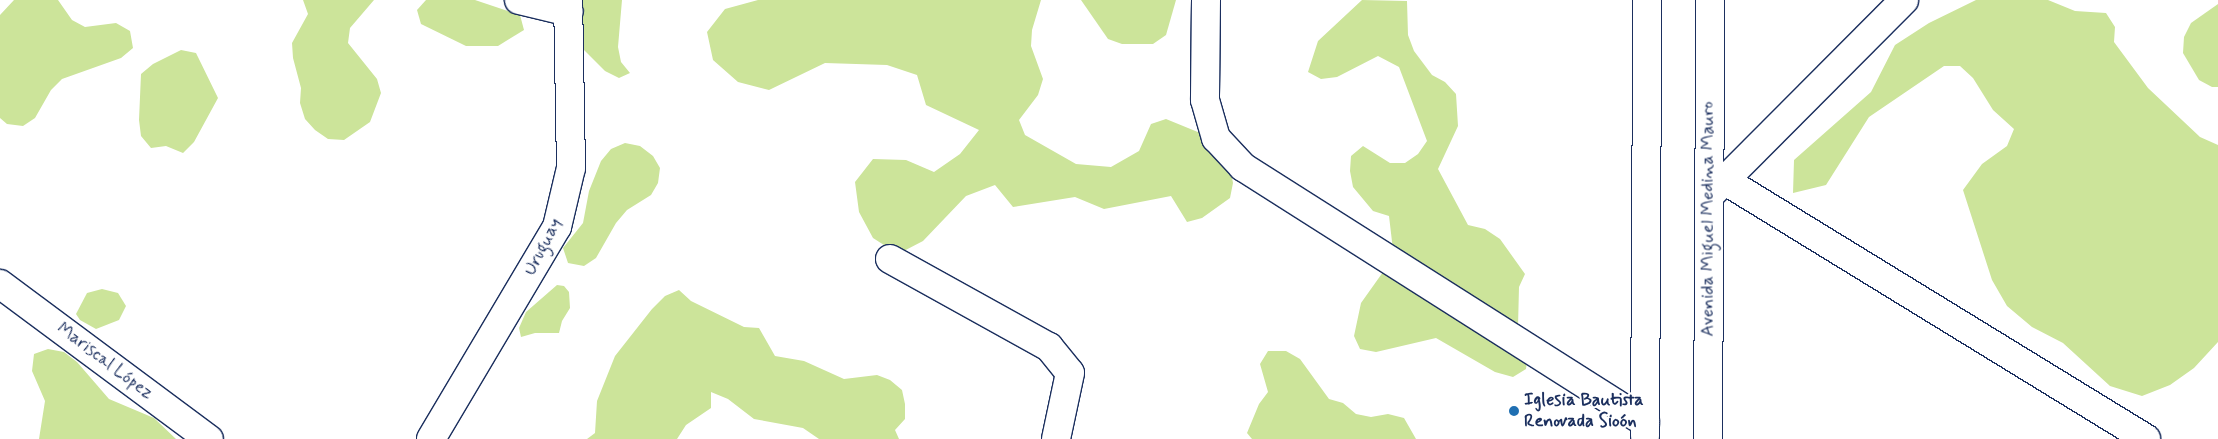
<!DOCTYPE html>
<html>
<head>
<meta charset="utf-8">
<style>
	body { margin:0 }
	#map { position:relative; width:2218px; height:439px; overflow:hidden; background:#fff; font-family:Mynerve,sans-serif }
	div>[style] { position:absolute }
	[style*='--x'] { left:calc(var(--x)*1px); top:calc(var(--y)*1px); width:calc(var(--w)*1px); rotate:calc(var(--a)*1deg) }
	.green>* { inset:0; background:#cce49a }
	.roads { filter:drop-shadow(1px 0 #1b2f5e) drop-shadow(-1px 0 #1b2f5e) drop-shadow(0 1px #1b2f5e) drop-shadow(0 -1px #1b2f5e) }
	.minor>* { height:28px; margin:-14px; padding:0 14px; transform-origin:14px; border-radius:14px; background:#fff }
	.dots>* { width:14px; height:14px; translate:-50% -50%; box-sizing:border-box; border:2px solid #fff; border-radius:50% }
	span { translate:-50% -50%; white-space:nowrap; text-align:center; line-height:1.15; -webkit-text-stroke:4px #fff; paint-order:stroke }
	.street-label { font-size:18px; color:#1b2f5e }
	.poi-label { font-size:18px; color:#1b2f5e; font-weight:700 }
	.left { translate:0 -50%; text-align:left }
</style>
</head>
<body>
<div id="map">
	<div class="green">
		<div style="clip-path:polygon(14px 0,58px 0,72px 20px,85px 27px,116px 23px,130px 31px,133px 48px,121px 58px,62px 79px,51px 90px,35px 118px,23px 126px,7px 124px,0 118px,0 15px)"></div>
		<div style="clip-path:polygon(303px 0,374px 0,350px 28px,348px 43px,377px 79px,381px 93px,370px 122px,344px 140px,328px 139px,315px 130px,305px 119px,300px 103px,301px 88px,293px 58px,292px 43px,308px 14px)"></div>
		<div style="clip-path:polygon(426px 0,475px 0,520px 15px,524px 30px,498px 46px,466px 46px,421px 24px,417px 10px)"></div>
		<div style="clip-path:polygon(582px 0,622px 0,618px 47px,621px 62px,630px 73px,619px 78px,605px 71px,582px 48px,577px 16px)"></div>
		<div style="clip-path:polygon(758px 0,1041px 0,1032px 30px,1031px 46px,1043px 79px,1038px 95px,1019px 120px,1025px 135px,1076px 164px,1111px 167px,1139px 151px,1151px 124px,1166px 119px,1210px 137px,1230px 167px,1233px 183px,1230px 198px,1202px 218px,1187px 222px,1171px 196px,1104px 209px,1075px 197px,1013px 207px,995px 185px,966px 196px,923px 241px,898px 254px,873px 238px,859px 212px,855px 182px,873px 159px,906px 160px,934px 172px,960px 154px,979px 130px,926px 105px,917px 75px,887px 65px,825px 63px,769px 90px,738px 82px,713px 60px,707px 32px,725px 9px)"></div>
		<div style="clip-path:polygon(1081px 0,1176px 0,1166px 35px,1153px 44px,1122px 44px,1108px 39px)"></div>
		<div style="clip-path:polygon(1362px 0,1407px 1px,1408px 35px,1414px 51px,1432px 75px,1445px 82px,1456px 94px,1458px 126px,1438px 169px,1468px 225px,1485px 229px,1500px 239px,1525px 274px,1519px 287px,1518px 327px,1528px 354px,1526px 369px,1513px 377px,1495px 372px,1436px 338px,1376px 352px,1360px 349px,1354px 336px,1361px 303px,1388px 265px,1393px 250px,1389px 216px,1373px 211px,1353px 187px,1350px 171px,1351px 156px,1363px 146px,1390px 163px,1405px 163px,1418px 154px,1427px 141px,1399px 67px,1378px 56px,1337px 77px,1321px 79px,1308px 72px,1318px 41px)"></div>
		<div style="clip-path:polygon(1976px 0,2048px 0,2075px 11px,2106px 13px,2115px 27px,2114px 42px,2148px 88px,2200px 137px,2218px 145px,2218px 342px,2194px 368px,2170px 385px,2142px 396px,2110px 386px,2063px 343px,2032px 327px,2007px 306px,1992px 280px,1963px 190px,1982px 164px,2007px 146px,2014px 129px,1993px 110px,1973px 78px,1960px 66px,1944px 66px,1869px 117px,1826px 185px,1793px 193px,1794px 160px,1871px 92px,1895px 45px,1929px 23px)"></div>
		<div style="clip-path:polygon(2218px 4px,2218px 87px,2212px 87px,2199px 80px,2183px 53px,2184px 37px,2191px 23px)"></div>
		<div style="clip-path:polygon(181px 50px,196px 53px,218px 98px,194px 142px,183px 153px,166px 146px,151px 148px,141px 136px,139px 120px,141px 74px,153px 64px)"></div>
		<div style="clip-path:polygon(625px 143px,640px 146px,653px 156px,660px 168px,658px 183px,651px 195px,627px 210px,616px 223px,596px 258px,584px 266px,568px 263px,563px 248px,583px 223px,589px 191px,601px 161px,611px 149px)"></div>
		<div style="clip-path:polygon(557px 285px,564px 286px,569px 292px,570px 308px,562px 321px,559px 333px,535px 333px,521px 337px,519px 328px,526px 312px)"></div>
		<div style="clip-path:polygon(102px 289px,118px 293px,126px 306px,119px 320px,96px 329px,80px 320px,76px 314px,87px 293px)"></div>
		<div style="clip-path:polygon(679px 290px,691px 301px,744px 327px,759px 328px,775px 356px,804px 361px,844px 379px,877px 375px,890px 380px,902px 390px,905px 404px,905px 419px,895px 430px,899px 439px,819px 439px,803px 428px,754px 419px,728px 399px,711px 392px,711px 408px,686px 425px,677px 439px,587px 439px,595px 433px,597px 401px,615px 356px,652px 309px,665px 296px)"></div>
		<div style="clip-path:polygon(48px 349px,64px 352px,77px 362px,109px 399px,154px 418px,176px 439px,39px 439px,45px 401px,32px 371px,34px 354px)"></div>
		<div style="clip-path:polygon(1268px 351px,1286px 351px,1300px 359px,1329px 399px,1343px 403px,1356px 414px,1371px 417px,1388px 414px,1404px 418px,1416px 439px,1252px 439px,1247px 433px,1259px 404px,1268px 392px,1260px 364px)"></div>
	</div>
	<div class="roads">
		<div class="minor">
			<div style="--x:519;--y:0;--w:51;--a:13.5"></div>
			<div style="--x:1206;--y:0;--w:100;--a:90.6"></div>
			<div style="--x:1205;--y:100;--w:40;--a:74"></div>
			<div style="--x:1216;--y:138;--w:40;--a:47"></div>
			<div style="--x:1243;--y:167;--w:476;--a:32.4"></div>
			<div style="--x:1724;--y:180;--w:495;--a:31.5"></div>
			<div style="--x:1712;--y:193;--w:272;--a:-45.1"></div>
			<div style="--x:890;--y:259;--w:182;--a:29"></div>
			<div style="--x:1049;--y:347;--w:33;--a:51"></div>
			<div style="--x:1070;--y:373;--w:67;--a:102"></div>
			<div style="--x:0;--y:284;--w:260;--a:36.6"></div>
			<div style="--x:1645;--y:436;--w:436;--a:-89.7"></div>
			<div style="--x:431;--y:439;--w:247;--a:-59.3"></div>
			<div style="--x:557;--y:227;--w:61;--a:-76.7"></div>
			<div style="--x:571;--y:168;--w:168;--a:-91"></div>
			<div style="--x:1708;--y:439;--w:439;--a:-89.7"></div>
		</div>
	</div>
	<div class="dots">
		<div style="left:1514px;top:411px;background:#1f6fb2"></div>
	</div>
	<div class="street-label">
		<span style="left:1708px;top:219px;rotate:-90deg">Avenida Miguel Medina Mauro</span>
		<span style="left:543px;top:247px;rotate:-63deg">Uruguay</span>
		<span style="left:105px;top:361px;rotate:37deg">Mariscal López</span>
	</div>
	<div class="poi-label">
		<span class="left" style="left:1524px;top:411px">Iglesia Bautista<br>Renovada Sioón</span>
	</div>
</div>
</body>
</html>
